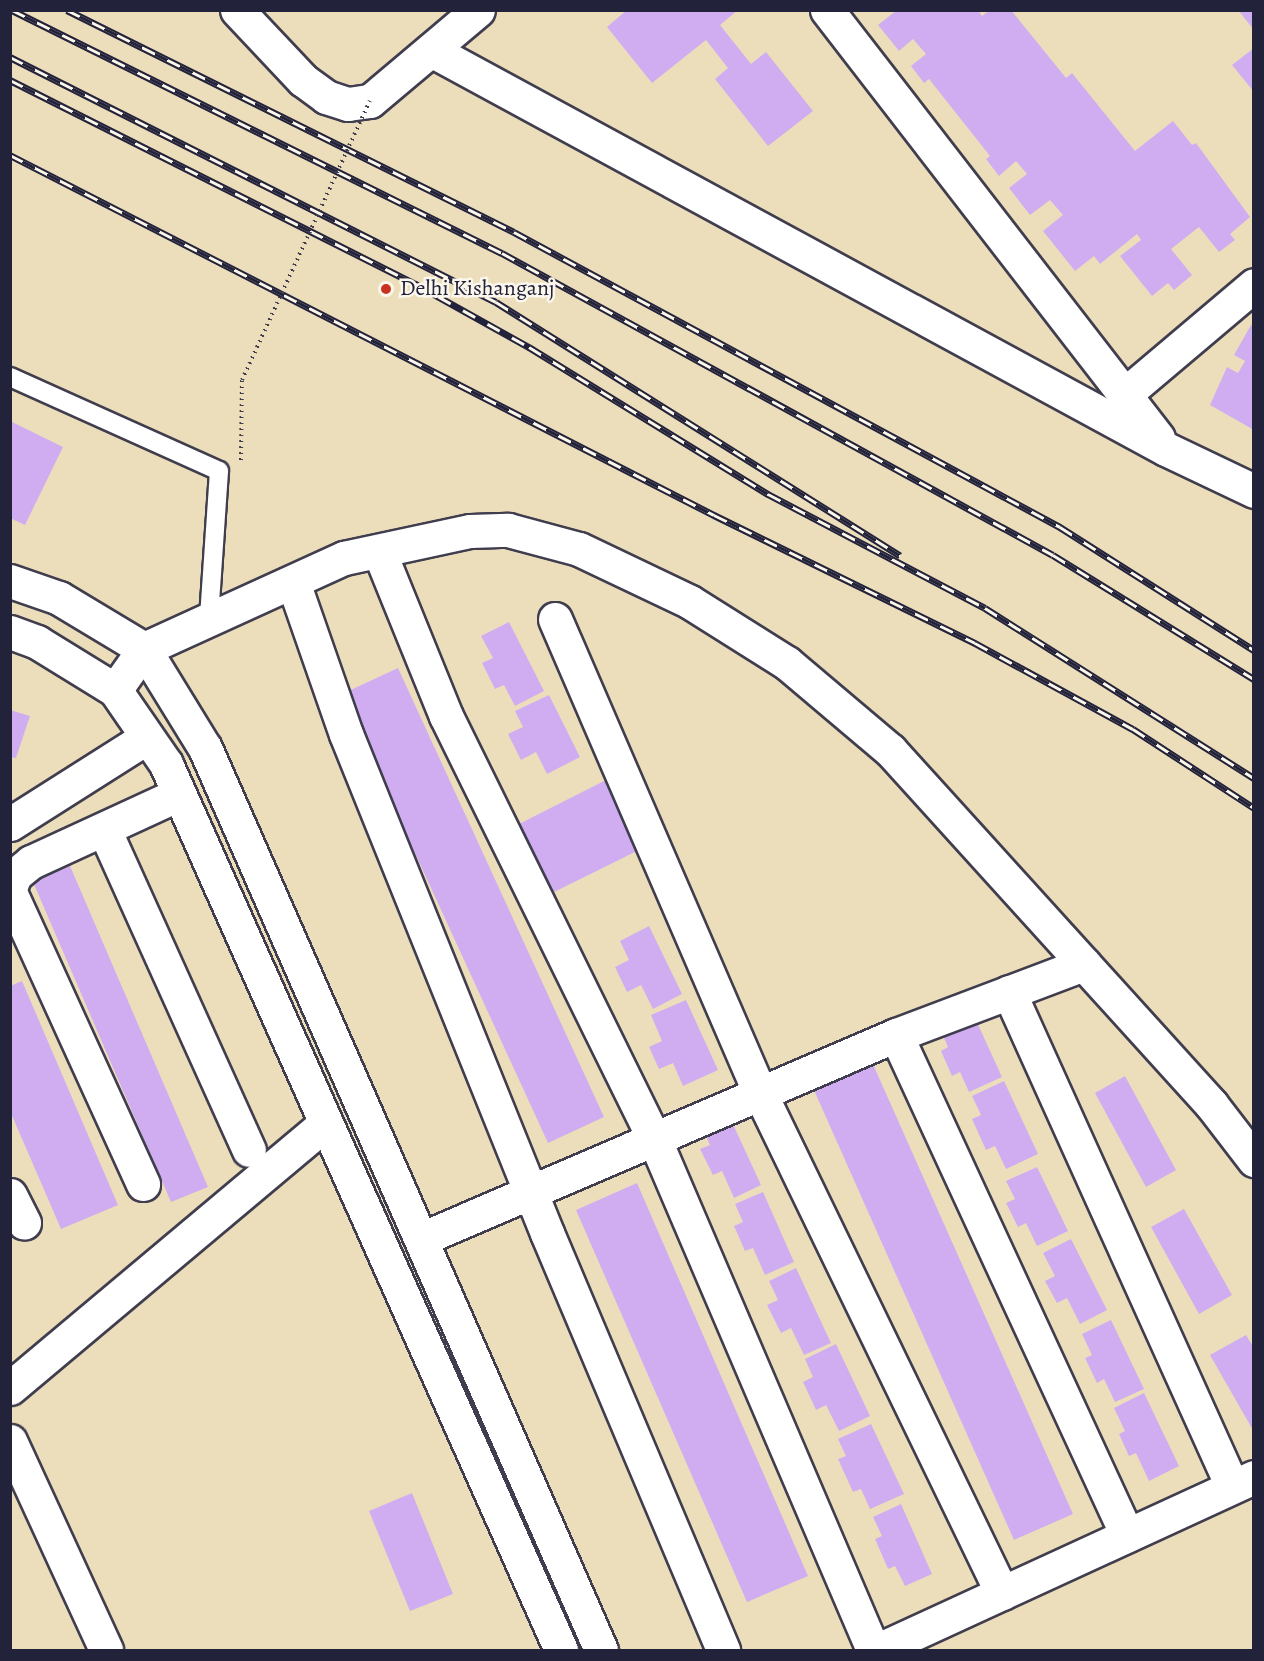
<!DOCTYPE html>
<html>
<head>
<meta charset="utf-8">
<style>
	body { margin:0 }
	#map { position:relative; width:1264px; height:1661px; overflow:hidden; background:#eddebb; font-family:Alegreya,serif }
	div>[style] { position:absolute }
	[style*='--x'] { left:calc(var(--x)*1px); top:calc(var(--y)*1px); width:calc(var(--w)*1px); rotate:calc(var(--a)*1deg) }
	.building>* { inset:0; background:#d0adf1 }
	.path>* { height:4px; margin-top:-2px; transform-origin:0; background:repeating-linear-gradient(90deg,#403e4e 0 1.5px,transparent 0 6px) }
	.roads { filter:drop-shadow(2px 0 #403e4e) drop-shadow(-2px 0 #403e4e) drop-shadow(0 2px #403e4e) drop-shadow(0 -2px #403e4e) }
	.service>* { height:18px; margin:-9px; padding:0 9px; transform-origin:9px; border-radius:9px; background:#fff }
	.minor>* { height:33px; margin:-16.5px; padding:0 16.5px; transform-origin:16.5px; border-radius:16.5px; background:#fff }
	.tertiary>* { height:33px; margin:-16.5px; padding:0 16.5px; transform-origin:16.5px; border-radius:16.5px; background:#fff }
	.rail>* { height:7px; margin-top:-3.5px; transform-origin:0; background:repeating-linear-gradient(90deg,#fbf7ec 0 14px,#22223b 0 28px); box-sizing:border-box; border-block:2px solid #22223b }
	.path-bridge>* { height:4px; margin-top:-2px; transform-origin:0; background:repeating-linear-gradient(90deg,#403e4e 0 1.5px,transparent 0 6px) }
	.dots>* { width:16px; height:16px; translate:-50% -50%; box-sizing:border-box; border:3px solid #fbf7ec; border-radius:50% }
	span { translate:-50% -50%; white-space:nowrap; text-align:center; line-height:1.15; -webkit-text-stroke:5px #fbf7ec; paint-order:stroke }
	.poi-label { font-size:22px; color:#22223b }
	.left { translate:0 -50%; text-align:left }
	.frame { position:absolute; inset:0; border:12px solid #22223b; pointer-events:none }
</style>
</head>
<body>
<div id="map">
	<div class="building">
		<div style="clip-path:polygon(627px 10px,738px 10px,720px 25px,751px 64px,766px 52px,813px 111px,768px 146px,715px 79px,728px 68px,706px 40px,652px 83px,607px 27px)"></div>
		<div style="clip-path:polygon(897px 10px,978px 10px,982px 16px,990px 10px,1011px 10px,1066px 78px,1072px 73px,1135px 151px,1173px 121px,1192px 145px,1196px 143px,1250px 217px,1230px 234px,1235px 240px,1219px 252px,1199px 227px,1171px 249px,1192px 275px,1174px 290px,1168px 283px,1152px 296px,1120px 256px,1141px 240px,1137px 234px,1100px 264px,1094px 256px,1075px 271px,1043px 231px,1063px 215px,1050px 200px,1030px 215px,1009px 188px,1027px 174px,1016px 161px,999px 176px,986px 159px,990px 156px,929px 79px,924px 83px,911px 66px,926px 54px,913px 39px,899px 51px,878px 25px)"></div>
		<div style="clip-path:polygon(1238px 10px,1254px 10px,1254px 30px)"></div>
		<div style="clip-path:polygon(1254px 48px,1254px 92px,1232px 65px)"></div>
		<div style="clip-path:polygon(1251px 325px,1254px 326px,1254px 430px,1210px 405px,1227px 367px,1238px 373px,1245px 361px,1234px 355px)"></div>
		<div style="clip-path:polygon(10px 421px,63px 447px,25px 525px,10px 518px)"></div>
		<div style="clip-path:polygon(509px 622px,544px 691px,515px 706px,504px 685px,495px 689px,482px 663px,493px 658px,481px 636px)"></div>
		<div style="clip-path:polygon(398px 668px,604px 1117px,548px 1143px,342px 694px)"></div>
		<div style="clip-path:polygon(549px 695px,580px 757px,547px 774px,536px 752px,521px 760px,508px 734px,523px 727px,515px 711px)"></div>
		<div style="clip-path:polygon(10px 710px,30px 716px,16px 758px,10px 757px)"></div>
		<div style="clip-path:polygon(608px 779px,643px 848px,548px 895px,513px 827px)"></div>
		<div style="clip-path:polygon(70px 866px,208px 1187px,171px 1202px,33px 882px)"></div>
		<div style="clip-path:polygon(649px 926px,682px 994px,653px 1009px,641px 985px,627px 992px,615px 967px,629px 960px,620px 941px)"></div>
		<div style="clip-path:polygon(22px 981px,118px 1205px,61px 1229px,10px 1111px,10px 986px)"></div>
		<div style="clip-path:polygon(686px 1000px,718px 1070px,683px 1086px,673px 1063px,659px 1069px,649px 1047px,662px 1041px,651px 1015px)"></div>
		<div style="clip-path:polygon(970px 1007px,1002px 1077px,969px 1092px,960px 1072px,952px 1076px,941px 1051px,948px 1047px,937px 1022px)"></div>
		<div style="clip-path:polygon(868px 1053px,1073px 1514px,1014px 1540px,809px 1079px)"></div>
		<div style="clip-path:polygon(1125px 1076px,1176px 1170px,1146px 1187px,1095px 1093px)"></div>
		<div style="clip-path:polygon(1004px 1081px,1038px 1154px,1006px 1169px,995px 1146px,986px 1150px,972px 1119px,981px 1115px,972px 1096px)"></div>
		<div style="clip-path:polygon(726px 1109px,761px 1185px,734px 1198px,722px 1171px,713px 1175px,700px 1149px,710px 1145px,699px 1121px)"></div>
		<div style="clip-path:polygon(1037px 1167px,1068px 1231px,1037px 1246px,1026px 1223px,1018px 1227px,1006px 1203px,1015px 1199px,1006px 1181px)"></div>
		<div style="clip-path:polygon(637px 1183px,808px 1576px,747px 1602px,576px 1210px)"></div>
		<div style="clip-path:polygon(763px 1192px,794px 1262px,765px 1275px,753px 1248px,745px 1251px,734px 1226px,743px 1222px,735px 1204px)"></div>
		<div style="clip-path:polygon(1184px 1209px,1232px 1295px,1199px 1314px,1151px 1227px)"></div>
		<div style="clip-path:polygon(1071px 1239px,1107px 1310px,1080px 1324px,1067px 1298px,1057px 1303px,1045px 1281px,1055px 1276px,1043px 1253px)"></div>
		<div style="clip-path:polygon(796px 1268px,831px 1343px,804px 1355px,791px 1328px,781px 1333px,767px 1305px,778px 1300px,769px 1281px)"></div>
		<div style="clip-path:polygon(1111px 1320px,1144px 1389px,1115px 1402px,1104px 1379px,1097px 1383px,1085px 1358px,1092px 1355px,1082px 1334px)"></div>
		<div style="clip-path:polygon(1246px 1335px,1254px 1348px,1254px 1432px,1210px 1355px)"></div>
		<div style="clip-path:polygon(836px 1344px,870px 1416px,839px 1431px,826px 1405px,816px 1410px,803px 1382px,813px 1377px,805px 1359px)"></div>
		<div style="clip-path:polygon(1144px 1393px,1179px 1466px,1149px 1481px,1136px 1453px,1129px 1456px,1119px 1434px,1125px 1431px,1114px 1408px)"></div>
		<div style="clip-path:polygon(871px 1424px,904px 1494px,870px 1509px,861px 1489px,853px 1492px,838px 1459px,846px 1456px,838px 1439px)"></div>
		<div style="clip-path:polygon(412px 1493px,453px 1594px,410px 1611px,369px 1511px)"></div>
		<div style="clip-path:polygon(901px 1504px,932px 1574px,905px 1586px,895px 1566px,888px 1569px,875px 1539px,882px 1536px,873px 1517px)"></div>
	</div>
	<div class="path">
		<div style="--x:241;--y:460;--w:80;--a:-89.3"></div>
	</div>
	<div class="roads">
		<div class="service">
			<div style="--x:10;--y:377;--w:229;--a:24.2"></div>
			<div style="--x:219;--y:471;--w:145;--a:93.9"></div>
		</div>
		<div class="minor">
			<div style="--x:827;--y:10;--w:541;--a:52.28"></div>
			<div style="--x:431;--y:50;--w:836;--a:28.5"></div>
			<div style="--x:1166;--y:449;--w:98;--a:25.5"></div>
			<div style="--x:1124;--y:395;--w:170;--a:-40.2"></div>
			<div style="--x:379;--y:551;--w:178;--a:67.9"></div>
			<div style="--x:446;--y:716;--w:470;--a:63.8"></div>
			<div style="--x:654;--y:1138;--w:557;--a:66.84"></div>
			<div style="--x:293;--y:582;--w:161;--a:70.8"></div>
			<div style="--x:346;--y:734;--w:538;--a:68.06"></div>
			<div style="--x:547;--y:1233;--w:453;--a:67.1"></div>
			<div style="--x:555;--y:619;--w:514;--a:66.63"></div>
			<div style="--x:759;--y:1091;--w:558;--a:64.17"></div>
			<div style="--x:115;--y:690;--w:50;--a:-54.7"></div>
			<div style="--x:144;--y:649;--w:220;--a:-24.5"></div>
			<div style="--x:344;--y:558;--w:129;--a:-12.1"></div>
			<div style="--x:470;--y:531;--w:38;--a:-2"></div>
			<div style="--x:508;--y:530;--w:73;--a:15"></div>
			<div style="--x:579;--y:549;--w:123;--a:25.5"></div>
			<div style="--x:690;--y:602;--w:115;--a:32.2"></div>
			<div style="--x:787;--y:663;--w:135;--a:40.2"></div>
			<div style="--x:890;--y:750;--w:478;--a:47.8"></div>
			<div style="--x:1211;--y:1104;--w:71;--a:52.5"></div>
			<div style="--x:10;--y:824;--w:162;--a:-32.4"></div>
			<div style="--x:104;--y:829;--w:352;--a:65.7"></div>
			<div style="--x:10;--y:888;--w:14;--a:-69"></div>
			<div style="--x:15;--y:875;--w:21;--a:-39"></div>
			<div style="--x:31;--y:862;--w:163;--a:-24.7"></div>
			<div style="--x:10;--y:892;--w:321;--a:65.5"></div>
			<div style="--x:1009;--y:992;--w:542;--a:65.7"></div>
			<div style="--x:896;--y:1035;--w:551;--a:65.2"></div>
			<div style="--x:10;--y:1195;--w:31;--a:63"></div>
			<div style="--x:421;--y:1239;--w:517;--a:-23.24"></div>
			<div style="--x:896;--y:1035;--w:201;--a:-20.7"></div>
			<div style="--x:10;--y:1388;--w:412;--a:-40"></div>
			<div style="--x:10;--y:1441;--w:230;--a:65.3"></div>
			<div style="--x:878;--y:1650;--w:414;--a:-24.7"></div>
		</div>
		<div class="tertiary">
			<div style="--x:237;--y:10;--w:96;--a:46.7"></div>
			<div style="--x:303;--y:80;--w:29;--a:36"></div>
			<div style="--x:326;--y:97;--w:23;--a:18"></div>
			<div style="--x:348;--y:104;--w:22;--a:-8"></div>
			<div style="--x:370;--y:101;--w:141;--a:-40.1"></div>
			<div style="--x:10;--y:581;--w:52;--a:19.1"></div>
			<div style="--x:59;--y:598;--w:99;--a:31"></div>
			<div style="--x:144;--y:649;--w:116;--a:58.4"></div>
			<div style="--x:205;--y:748;--w:985;--a:66.3"></div>
			<div style="--x:10;--y:632;--w:29;--a:20"></div>
			<div style="--x:37;--y:642;--w:92;--a:31.6"></div>
			<div style="--x:115;--y:690;--w:90;--a:55.4"></div>
			<div style="--x:166;--y:764;--w:970;--a:65.97"></div>
		</div>
	</div>
	<div class="rail">
		<div style="--x:12;--y:10;--w:547;--a:26.38"></div>
		<div style="--x:502;--y:253;--w:628;--a:28.73"></div>
		<div style="--x:1053;--y:555;--w:236;--a:31.7"></div>
		<div style="--x:67;--y:10;--w:499;--a:26.4"></div>
		<div style="--x:514;--y:232;--w:621;--a:28.38"></div>
		<div style="--x:1060;--y:527;--w:230;--a:32.4"></div>
		<div style="--x:10;--y:57;--w:544;--a:26.75"></div>
		<div style="--x:496;--y:302;--w:477;--a:32.1"></div>
		<div style="--x:10;--y:80;--w:452;--a:26.7"></div>
		<div style="--x:414;--y:283;--w:132;--a:29.1"></div>
		<div style="--x:529;--y:347;--w:281;--a:31.6"></div>
		<div style="--x:768;--y:494;--w:245;--a:27.7"></div>
		<div style="--x:985;--y:608;--w:318;--a:32.3"></div>
		<div style="--x:10;--y:155;--w:791;--a:27.08"></div>
		<div style="--x:714;--y:515;--w:291;--a:26.1"></div>
		<div style="--x:975;--y:643;--w:180;--a:28.6"></div>
		<div style="--x:1133;--y:729;--w:145;--a:33.1"></div>
	</div>
	<div class="path-bridge">
		<div style="--x:242;--y:380;--w:307;--a:-65.4"></div>
	</div>
	<div class="dots">
		<div style="left:386px;top:289px;background:#c8321e"></div>
	</div>
	<div class="poi-label">
		<span class="left" style="left:400px;top:289px">Delhi Kishanganj</span>
	</div>
	<div class="frame"></div>
</div>
</body>
</html>
